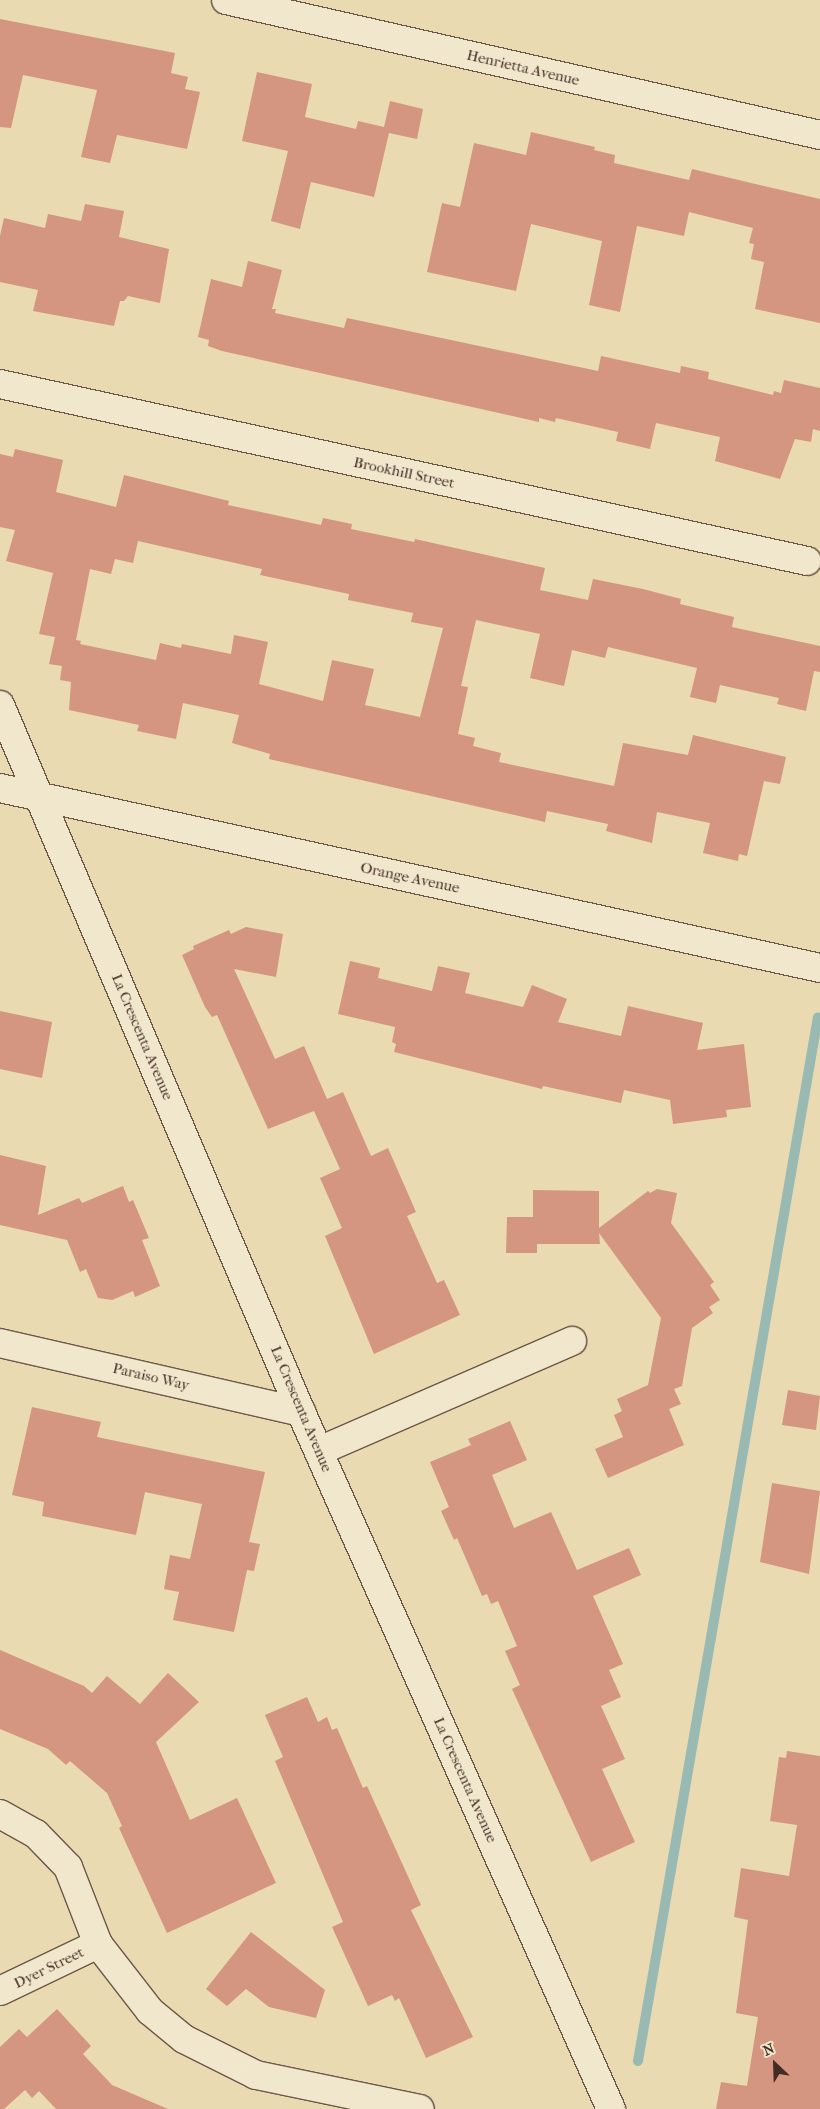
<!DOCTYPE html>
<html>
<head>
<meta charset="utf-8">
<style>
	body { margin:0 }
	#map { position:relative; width:820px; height:2109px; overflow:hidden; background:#e9dab2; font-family:"IM FELL French Canon",serif }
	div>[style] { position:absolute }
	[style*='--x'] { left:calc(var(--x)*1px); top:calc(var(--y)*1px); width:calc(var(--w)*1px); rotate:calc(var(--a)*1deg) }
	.stream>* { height:10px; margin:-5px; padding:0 5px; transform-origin:5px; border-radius:5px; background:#98bab2 }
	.building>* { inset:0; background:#d49581 }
	.roads { filter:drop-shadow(1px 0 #6c5847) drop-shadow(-1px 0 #6c5847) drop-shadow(0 1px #6c5847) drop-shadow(0 -1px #6c5847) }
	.street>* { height:28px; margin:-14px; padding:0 14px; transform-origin:14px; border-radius:14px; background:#f1e7cd }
	.secondary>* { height:28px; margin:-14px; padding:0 14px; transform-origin:14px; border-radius:14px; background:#f1e7cd }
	span { translate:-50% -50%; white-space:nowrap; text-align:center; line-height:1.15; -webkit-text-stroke:4px #f1e7cd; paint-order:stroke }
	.street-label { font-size:15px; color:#432c23 }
	.north { position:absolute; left:750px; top:2039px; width:50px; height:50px; -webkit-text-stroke:4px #f1e7cd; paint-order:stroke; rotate:336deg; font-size:14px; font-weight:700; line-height:20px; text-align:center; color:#432c23 }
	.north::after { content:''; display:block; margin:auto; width:18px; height:22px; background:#432c23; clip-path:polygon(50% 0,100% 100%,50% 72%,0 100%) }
</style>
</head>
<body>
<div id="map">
	<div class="stream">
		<div style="--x:638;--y:2061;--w:1059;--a:-80.22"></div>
	</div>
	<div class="building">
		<div style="clip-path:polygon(0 19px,175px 53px,171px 73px,188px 77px,185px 89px,200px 92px,187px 149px,117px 135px,110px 163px,81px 157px,97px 90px,23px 75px,11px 128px,0 127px)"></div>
		<div style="clip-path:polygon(257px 72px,312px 84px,305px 117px,356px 129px,358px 121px,384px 127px,390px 101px,423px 109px,417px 139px,389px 133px,374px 197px,311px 182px,300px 229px,271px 221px,288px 151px,242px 141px)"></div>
		<div style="clip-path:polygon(531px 132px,595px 147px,594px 150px,615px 155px,614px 163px,689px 180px,692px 169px,820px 199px,820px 323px,755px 309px,764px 262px,751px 259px,754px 244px,749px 243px,753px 228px,689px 212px,684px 236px,637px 226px,620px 312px,589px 305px,602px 241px,531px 224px,516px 291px,427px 272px,442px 203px,460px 207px,474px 143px,526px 155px)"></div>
		<div style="clip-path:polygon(85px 204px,124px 211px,119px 237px,169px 249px,160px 303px,128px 296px,124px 301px,120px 301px,114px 326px,33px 311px,38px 290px,0 282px,0 236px,4px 218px,45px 228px,48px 214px,81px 221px)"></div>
		<div style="clip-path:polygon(248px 261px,282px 270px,272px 309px,276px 309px,275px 313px,344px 328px,347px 318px,598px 371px,601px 356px,680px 373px,681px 366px,709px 372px,708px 379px,773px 395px,774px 391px,781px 393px,784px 380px,820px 388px,820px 431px,813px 429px,811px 442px,795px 439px,780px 479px,715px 461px,720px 437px,656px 423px,650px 449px,616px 441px,618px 432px,556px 418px,555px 422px,539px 418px,539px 422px,222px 351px,208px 346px,209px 340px,198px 337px,211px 279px,242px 287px)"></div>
		<div style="clip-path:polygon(evenodd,15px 449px,63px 460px,56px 492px,116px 507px,124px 475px,229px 501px,228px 505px,321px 525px,323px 518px,352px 524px,351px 529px,414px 542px,415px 539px,545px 568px,540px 590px,588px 600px,593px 579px,643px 589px,681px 599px,680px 604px,734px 617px,732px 627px,820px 646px,820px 672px,814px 671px,806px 711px,777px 704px,779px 698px,720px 685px,716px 703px,690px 697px,697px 668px,608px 647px,605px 658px,572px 650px,564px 686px,530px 678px,540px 634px,476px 620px,461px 686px,468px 687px,458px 734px,475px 738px,473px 746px,501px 753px,499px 762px,614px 786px,623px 743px,688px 755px,693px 735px,786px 757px,780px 784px,764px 781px,747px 856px,739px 854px,738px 861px,703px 853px,710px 823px,657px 812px,652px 843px,606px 831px,608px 824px,547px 811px,545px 822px,269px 759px,270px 754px,232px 743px,239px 715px,183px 703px,176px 739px,137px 731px,139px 725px,69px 710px,71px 682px,60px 680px,62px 666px,49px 664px,55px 637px,39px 634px,53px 573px,6px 561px,15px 530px,0 527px,0 454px,13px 457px,15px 449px,138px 541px,262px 569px,260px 575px,349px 594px,348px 600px,413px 613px,411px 622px,443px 628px,420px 717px,365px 705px,374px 669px,332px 660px,323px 701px,259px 684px,268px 642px,234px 635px,231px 654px,182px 644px,181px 648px,160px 643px,156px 660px,80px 644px,81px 641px,76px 640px,90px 569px,111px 574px,115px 559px,133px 563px,138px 541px)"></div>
		<div style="clip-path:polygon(246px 927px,283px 934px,276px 977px,234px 969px,275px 1059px,304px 1046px,327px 1099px,343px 1092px,371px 1156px,388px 1148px,416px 1212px,407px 1216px,437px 1283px,444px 1280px,460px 1315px,374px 1354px,325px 1236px,342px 1228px,320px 1178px,340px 1169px,314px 1111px,268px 1129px,217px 1015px,212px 1017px,205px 1007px,182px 955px,194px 949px,193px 946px,229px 930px,231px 934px)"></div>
		<div style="clip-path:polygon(350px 961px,380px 968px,378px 978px,432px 991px,438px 966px,470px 973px,465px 993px,523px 1007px,532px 985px,567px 999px,558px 1022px,621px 1036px,628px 1006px,703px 1023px,697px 1050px,744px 1044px,751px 1107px,726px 1110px,727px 1117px,673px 1124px,670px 1100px,624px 1090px,621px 1103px,543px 1086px,542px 1089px,394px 1052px,396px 1044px,392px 1042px,395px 1027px,338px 1014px)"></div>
		<div style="clip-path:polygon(0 1011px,52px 1022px,42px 1078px,0 1069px)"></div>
		<div style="clip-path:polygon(0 1155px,46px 1166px,38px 1215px,79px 1198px,82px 1203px,123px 1186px,129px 1202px,133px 1200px,149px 1238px,142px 1240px,160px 1286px,135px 1297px,133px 1291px,112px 1300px,98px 1298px,86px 1269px,80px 1272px,67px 1240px,0 1225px)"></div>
		<div style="clip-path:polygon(657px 1189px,677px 1193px,671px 1223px,714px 1282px,710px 1285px,720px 1300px,709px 1307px,713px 1313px,692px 1328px,682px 1386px,674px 1389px,681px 1404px,669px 1409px,684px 1445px,608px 1478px,595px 1449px,623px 1437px,614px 1415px,622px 1411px,617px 1399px,648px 1385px,661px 1318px,599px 1233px,600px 1244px,537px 1244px,537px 1253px,506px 1253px,507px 1217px,533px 1217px,533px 1190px,599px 1191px,599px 1228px,648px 1191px,650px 1193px)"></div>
		<div style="clip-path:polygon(788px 1390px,820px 1396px,816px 1430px,782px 1425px)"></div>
		<div style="clip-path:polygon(32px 1407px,101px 1422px,97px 1437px,265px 1472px,249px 1542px,260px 1544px,254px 1571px,247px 1570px,234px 1632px,173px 1620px,179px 1592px,164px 1589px,170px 1555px,190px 1559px,202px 1504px,145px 1492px,136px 1535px,42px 1516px,44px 1502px,12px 1495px)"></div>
		<div style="clip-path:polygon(510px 1421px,527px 1460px,492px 1475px,514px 1528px,551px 1512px,577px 1570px,629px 1548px,641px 1575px,593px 1596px,623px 1664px,609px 1670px,621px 1697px,601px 1706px,625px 1759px,602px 1769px,635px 1842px,591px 1862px,512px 1689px,520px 1685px,505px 1651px,517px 1646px,498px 1601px,491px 1604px,487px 1594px,482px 1596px,457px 1538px,454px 1540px,441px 1511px,449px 1507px,430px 1462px,471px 1445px,468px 1439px)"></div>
		<div style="clip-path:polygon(772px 1483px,820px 1491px,809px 1574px,760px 1562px)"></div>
		<div style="clip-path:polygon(0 1650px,84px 1686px,92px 1693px,107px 1676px,140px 1704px,168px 1673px,199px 1702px,156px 1742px,190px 1820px,237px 1798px,276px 1883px,167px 1933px,119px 1828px,122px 1826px,107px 1793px,70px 1761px,66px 1765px,48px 1749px,0 1729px)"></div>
		<div style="clip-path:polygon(307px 1697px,318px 1722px,327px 1717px,332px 1730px,337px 1728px,363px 1788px,367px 1786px,421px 1905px,411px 1910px,473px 2037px,426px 2058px,399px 1998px,395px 2001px,392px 1995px,368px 2006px,332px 1927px,343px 1922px,275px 1761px,283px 1757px,265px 1715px)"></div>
		<div style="clip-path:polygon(787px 1751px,820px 1756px,820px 2109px,716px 2109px,721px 2082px,747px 2086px,758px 2017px,736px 2013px,748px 1920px,734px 1917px,741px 1868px,789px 1876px,797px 1825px,770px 1821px,779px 1757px,786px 1758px)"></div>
		<div style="clip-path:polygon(251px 1932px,325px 1990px,316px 2018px,269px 2007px,246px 1989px,227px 2006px,206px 1989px)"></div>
		<div style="clip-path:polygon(57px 2009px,91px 2046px,83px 2054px,112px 2085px,168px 2109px,56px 2109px,39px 2091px,32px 2098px,25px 2090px,4px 2109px,0 2109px,0 2047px,19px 2029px,27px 2037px)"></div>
	</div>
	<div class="roads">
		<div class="street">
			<div style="--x:226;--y:0;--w:609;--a:12.8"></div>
			<div style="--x:0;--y:384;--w:826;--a:12.37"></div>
			<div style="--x:0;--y:788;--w:840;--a:12.38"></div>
			<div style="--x:0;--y:1343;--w:309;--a:12.9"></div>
			<div style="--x:319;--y:1451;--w:276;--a:-23.5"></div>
			<div style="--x:0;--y:1814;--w:41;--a:29.1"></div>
			<div style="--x:36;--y:1834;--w:46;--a:45.9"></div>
			<div style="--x:68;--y:1867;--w:83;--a:68.7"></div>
			<div style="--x:98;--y:1944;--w:85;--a:52.2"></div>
			<div style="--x:150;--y:2011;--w:44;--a:39.5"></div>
			<div style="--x:184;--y:2039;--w:80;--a:26.6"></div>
			<div style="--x:256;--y:2075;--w:167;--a:11.7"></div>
			<div style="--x:0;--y:1991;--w:109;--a:-25.6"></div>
		</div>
		<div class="secondary">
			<div style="--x:0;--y:705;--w:768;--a:66.94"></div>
			<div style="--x:301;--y:1412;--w:763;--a:66.02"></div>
		</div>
	</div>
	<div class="street-label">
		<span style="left:523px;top:68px;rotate:13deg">Henrietta Avenue</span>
		<span style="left:404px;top:473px;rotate:12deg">Brookhill Street</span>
		<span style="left:410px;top:878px;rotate:12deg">Orange Avenue</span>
		<span style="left:142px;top:1037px;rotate:67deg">La Crescenta Avenue</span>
		<span style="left:151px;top:1377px;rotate:13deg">Paraiso Way</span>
		<span style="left:301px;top:1409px;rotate:67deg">La Crescenta Avenue</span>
		<span style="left:465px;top:1780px;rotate:66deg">La Crescenta Avenue</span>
		<span style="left:49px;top:1968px;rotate:-26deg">Dyer Street</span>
	</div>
	<div class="north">N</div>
</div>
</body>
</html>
